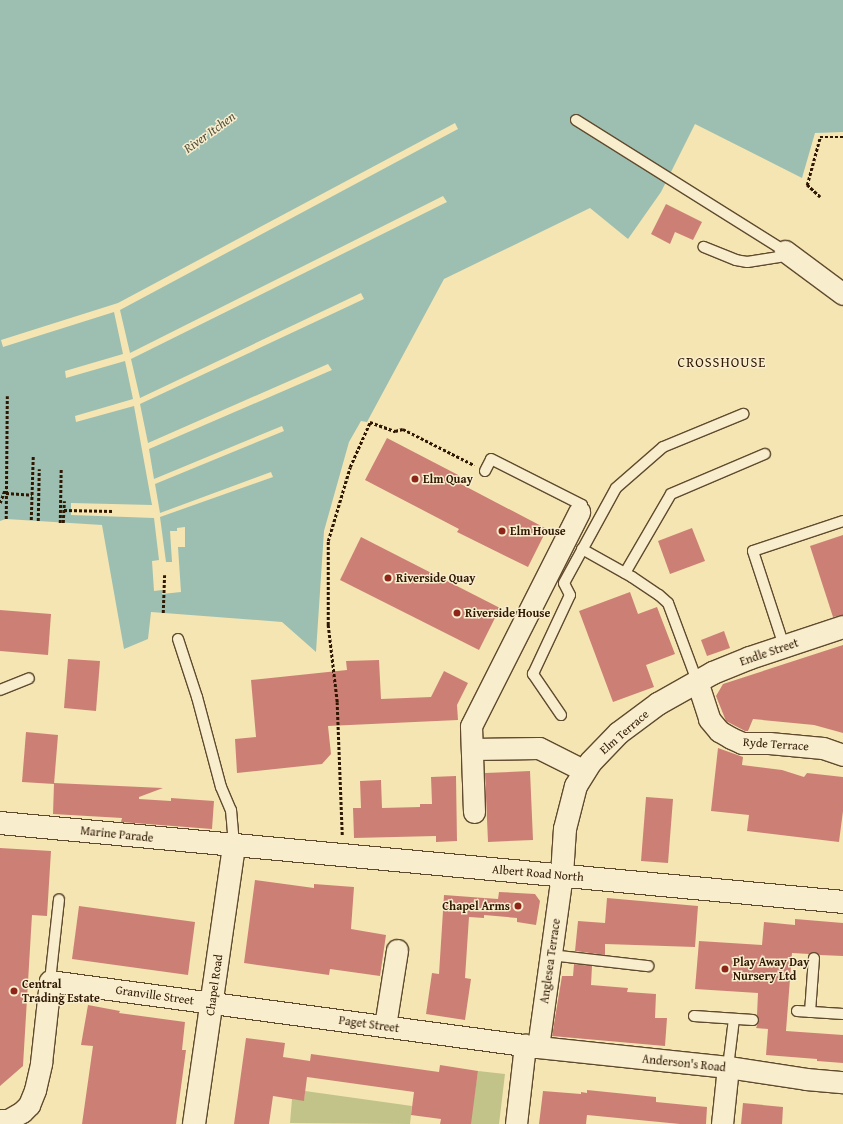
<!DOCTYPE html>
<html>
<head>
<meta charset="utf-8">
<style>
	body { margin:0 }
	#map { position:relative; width:843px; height:1124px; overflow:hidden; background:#f5e5b3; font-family:"Gentium Book Plus",serif }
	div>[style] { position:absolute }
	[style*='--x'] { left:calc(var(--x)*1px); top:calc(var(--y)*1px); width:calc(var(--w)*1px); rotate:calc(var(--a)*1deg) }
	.green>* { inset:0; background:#c1c389 }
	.water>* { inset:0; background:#9cbfb1 }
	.pier>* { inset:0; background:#f5e5b3 }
	.building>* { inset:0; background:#cc8075 }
	.path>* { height:2.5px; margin-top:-1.25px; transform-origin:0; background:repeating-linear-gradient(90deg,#2f1702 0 3px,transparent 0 5px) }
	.roads { filter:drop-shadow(1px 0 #604a2e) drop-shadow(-1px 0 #604a2e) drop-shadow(0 1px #604a2e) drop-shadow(0 -1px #604a2e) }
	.service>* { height:10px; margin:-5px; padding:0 5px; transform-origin:5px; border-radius:5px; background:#f8eece }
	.minor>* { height:21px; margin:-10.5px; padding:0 10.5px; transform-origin:10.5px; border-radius:10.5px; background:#f8eece }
	.tertiary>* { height:22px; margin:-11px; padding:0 11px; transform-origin:11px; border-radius:11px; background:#f8eece }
	.secondary>* { height:22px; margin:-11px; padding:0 11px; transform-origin:11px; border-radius:11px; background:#f8eece }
	.dots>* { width:11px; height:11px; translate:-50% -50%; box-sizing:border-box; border:2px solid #f8eece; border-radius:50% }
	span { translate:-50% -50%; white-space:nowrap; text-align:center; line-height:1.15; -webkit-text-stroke:3px #f8eece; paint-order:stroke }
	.poi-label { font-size:12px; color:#2f1702; font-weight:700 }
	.left { translate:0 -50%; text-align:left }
	.right { translate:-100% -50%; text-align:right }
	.street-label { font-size:12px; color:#2f1702 }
	.water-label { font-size:13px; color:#55523f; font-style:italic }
	.quarter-label { font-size:14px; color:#2f1702; letter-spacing:1px }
</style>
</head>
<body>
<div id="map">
	<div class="green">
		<div style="clip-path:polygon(478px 1071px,505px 1074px,499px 1124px,470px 1124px)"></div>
		<div style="clip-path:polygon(305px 1091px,412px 1106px,410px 1124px,290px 1123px,292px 1099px,304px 1100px)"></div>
	</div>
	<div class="water">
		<div style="clip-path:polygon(0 0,843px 0,843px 132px,815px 133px,802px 178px,695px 124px,661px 192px,628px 239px,590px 208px,444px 279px,367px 422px,361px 421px,349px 442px,324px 531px,316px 652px,282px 622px,151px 612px,148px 639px,124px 649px,102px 525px,6px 519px,0 521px)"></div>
	</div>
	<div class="pier">
		<div style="clip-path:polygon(455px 123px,458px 129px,120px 310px,130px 353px,443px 196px,447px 202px,131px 359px,140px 398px,361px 293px,364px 299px,140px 404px,148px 443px,328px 364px,332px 370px,149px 449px,154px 479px,282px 426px,284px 431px,155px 484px,160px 513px,271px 472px,273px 477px,160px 517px,166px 562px,172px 562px,170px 531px,177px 531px,177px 528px,185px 527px,185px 547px,178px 547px,181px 592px,162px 594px,162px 590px,154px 591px,152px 561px,159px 560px,154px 518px,71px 515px,71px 503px,152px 505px,134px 406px,76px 422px,75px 416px,133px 399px,125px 361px,66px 378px,65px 371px,123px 354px,114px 312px,3px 347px,1px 340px,118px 303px)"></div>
	</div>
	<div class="building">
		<div style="clip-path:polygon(666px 204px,702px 222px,693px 240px,675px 232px,670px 244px,651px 234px)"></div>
		<div style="clip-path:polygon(387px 438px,464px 478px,461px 484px,547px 529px,528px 567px,457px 532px,459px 529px,365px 480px)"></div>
		<div style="clip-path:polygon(692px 528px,705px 561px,670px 574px,658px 541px)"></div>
		<div style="clip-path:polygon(843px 535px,843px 615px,833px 617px,810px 546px)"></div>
		<div style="clip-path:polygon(361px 537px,500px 608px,479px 650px,340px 580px)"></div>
		<div style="clip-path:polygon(630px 592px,638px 614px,657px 607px,675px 654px,646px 665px,654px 687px,613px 702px,579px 611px)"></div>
		<div style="clip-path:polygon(0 610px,51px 614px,48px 655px,0 651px)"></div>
		<div style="clip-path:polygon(724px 631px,730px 648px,707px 656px,701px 640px)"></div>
		<div style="clip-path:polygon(843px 645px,843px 733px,814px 725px,753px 719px,748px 731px,745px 731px,726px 721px,716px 696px,723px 684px)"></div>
		<div style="clip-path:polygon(68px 659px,100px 661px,96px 711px,64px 708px)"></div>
		<div style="clip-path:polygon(379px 660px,381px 699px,431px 697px,444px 671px,468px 683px,457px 705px,458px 720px,328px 726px,331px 754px,322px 764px,237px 773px,235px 739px,256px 737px,251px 680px,347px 670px,346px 661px)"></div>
		<div style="clip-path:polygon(26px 732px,58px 735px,54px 784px,22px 782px)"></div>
		<div style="clip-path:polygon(718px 748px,743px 757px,742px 765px,782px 770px,804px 777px,807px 773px,843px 777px,843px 811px,839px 842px,747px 831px,749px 815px,711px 811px)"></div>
		<div style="clip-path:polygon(530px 771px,533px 840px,488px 842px,485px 773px)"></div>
		<div style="clip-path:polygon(456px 776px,457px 841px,436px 842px,436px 836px,354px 838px,353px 808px,361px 808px,360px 781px,381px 780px,382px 808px,420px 807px,420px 804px,432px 804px,431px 777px)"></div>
		<div style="clip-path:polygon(54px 783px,163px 788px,139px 797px,139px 799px,171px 801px,171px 798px,214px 801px,212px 829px,121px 822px,122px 818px,53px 814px)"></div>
		<div style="clip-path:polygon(646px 797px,673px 799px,668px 863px,641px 861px)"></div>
		<div style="clip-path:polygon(0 848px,51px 851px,47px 916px,32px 915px,23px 1066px,0 1086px)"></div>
		<div style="clip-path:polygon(255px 880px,314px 888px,314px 884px,354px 887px,351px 929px,386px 935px,380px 976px,330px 969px,329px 975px,244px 963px)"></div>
		<div style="clip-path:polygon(499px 892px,535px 894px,540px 901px,536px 925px,517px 922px,517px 918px,484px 915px,484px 918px,469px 917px,465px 978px,471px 979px,465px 1020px,426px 1014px,432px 973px,439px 974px,444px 895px,498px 899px)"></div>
		<div style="clip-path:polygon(607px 898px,698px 906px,695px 947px,605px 944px,605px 955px,575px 951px,578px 921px,605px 923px)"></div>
		<div style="clip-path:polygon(79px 906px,195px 922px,188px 975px,72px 959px)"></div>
		<div style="clip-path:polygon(795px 919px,843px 923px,843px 956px,820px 955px,814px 952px,809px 954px,792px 953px,786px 1031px,843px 1035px,843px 1063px,817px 1061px,817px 1059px,766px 1055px,768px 1029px,756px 1028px,759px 1021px,757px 1015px,758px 993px,695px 989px,699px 941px,762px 945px,764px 922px,795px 925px)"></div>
		<div style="clip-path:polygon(574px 964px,592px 966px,591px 985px,628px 988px,627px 992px,656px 994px,655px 1018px,667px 1018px,665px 1046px,552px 1036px,562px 976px,573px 976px)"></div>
		<div style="clip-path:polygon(88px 1005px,120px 1011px,119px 1013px,185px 1022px,182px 1050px,186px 1050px,176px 1124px,82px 1124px,93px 1046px,81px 1045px)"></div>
		<div style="clip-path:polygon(246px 1038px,285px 1043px,283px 1057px,310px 1061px,311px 1054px,439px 1072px,440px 1065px,478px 1071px,471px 1124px,440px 1124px,441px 1119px,411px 1115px,414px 1092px,307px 1077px,304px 1101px,273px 1096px,269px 1124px,234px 1124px)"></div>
		<div style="clip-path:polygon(587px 1090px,656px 1097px,656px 1102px,707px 1107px,706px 1124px,680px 1124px,587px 1115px,586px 1124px,539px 1124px,543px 1091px,581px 1094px,581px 1092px,587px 1093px)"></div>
		<div style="clip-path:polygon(743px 1103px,783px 1107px,782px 1124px,741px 1124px)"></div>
	</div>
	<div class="path">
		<div style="--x:820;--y:197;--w:18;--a:-137"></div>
		<div style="--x:807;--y:185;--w:50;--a:-74.8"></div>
		<div style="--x:820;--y:137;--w:23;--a:0"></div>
		<div style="--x:6;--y:493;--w:26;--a:4"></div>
		<div style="--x:0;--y:503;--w:15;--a:-70"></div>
		<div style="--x:64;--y:510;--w:49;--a:1.2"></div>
		<div style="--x:6;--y:519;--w:123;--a:-89.5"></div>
		<div style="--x:31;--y:520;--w:64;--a:-88.2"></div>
		<div style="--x:38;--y:521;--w:52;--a:-88.9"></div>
		<div style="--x:60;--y:523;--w:55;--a:-89"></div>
		<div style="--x:63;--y:523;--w:22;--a:-87"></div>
		<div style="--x:163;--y:613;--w:38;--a:-88"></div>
		<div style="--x:342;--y:835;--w:133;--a:-92.2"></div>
		<div style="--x:337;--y:702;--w:78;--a:-96.7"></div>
		<div style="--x:328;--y:625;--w:84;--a:-90"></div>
		<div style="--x:328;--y:541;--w:77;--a:-73.4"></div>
		<div style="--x:350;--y:467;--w:49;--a:-66"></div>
		<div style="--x:370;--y:422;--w:27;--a:20"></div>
		<div style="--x:395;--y:431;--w:8;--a:-14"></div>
		<div style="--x:403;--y:429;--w:80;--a:26.9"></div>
	</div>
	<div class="roads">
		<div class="service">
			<div style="--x:576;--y:120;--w:247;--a:32.1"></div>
			<div style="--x:785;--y:251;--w:8;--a:135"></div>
			<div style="--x:779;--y:257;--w:32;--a:171"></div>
			<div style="--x:747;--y:262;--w:11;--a:-170"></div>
			<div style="--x:736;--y:260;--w:35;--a:-158"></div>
			<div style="--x:485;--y:471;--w:13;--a:-63"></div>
			<div style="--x:491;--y:459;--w:102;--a:26.8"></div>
			<div style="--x:582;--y:505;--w:8;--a:113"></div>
			<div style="--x:582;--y:549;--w:57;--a:29.2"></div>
			<div style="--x:632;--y:577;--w:32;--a:34"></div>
			<div style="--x:659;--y:595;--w:12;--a:42"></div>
			<div style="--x:668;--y:603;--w:83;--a:69.6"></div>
			<div style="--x:625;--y:573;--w:91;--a:-59.8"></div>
			<div style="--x:671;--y:494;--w:102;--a:-23.1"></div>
			<div style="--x:178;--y:639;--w:61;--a:71.9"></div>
			<div style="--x:197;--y:697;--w:93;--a:75.1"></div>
			<div style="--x:221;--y:787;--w:25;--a:67"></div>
			<div style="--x:231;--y:810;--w:36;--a:85"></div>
			<div style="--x:784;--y:646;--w:100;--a:-108.1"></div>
			<div style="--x:753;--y:551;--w:95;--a:-18.4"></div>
			<div style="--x:0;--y:690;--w:31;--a:-22"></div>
			<div style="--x:561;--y:715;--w:50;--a:-124.3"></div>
			<div style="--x:533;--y:674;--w:87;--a:-64.9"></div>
			<div style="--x:570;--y:595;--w:13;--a:-117"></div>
			<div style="--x:564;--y:583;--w:108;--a:-61.3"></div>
			<div style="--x:616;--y:488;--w:62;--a:-41.1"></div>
			<div style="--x:663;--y:447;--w:87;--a:-22.4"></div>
			<div style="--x:551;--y:955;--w:98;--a:6.5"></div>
			<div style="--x:50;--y:981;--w:82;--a:-83.7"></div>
			<div style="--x:797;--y:1011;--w:46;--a:3.7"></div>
			<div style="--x:810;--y:1012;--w:54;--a:-85.8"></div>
			<div style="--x:694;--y:1016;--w:59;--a:3.9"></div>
			<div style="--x:728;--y:1067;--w:48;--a:-82.9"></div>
		</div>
		<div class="minor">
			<div style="--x:785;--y:251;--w:72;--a:36.6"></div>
			<div style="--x:697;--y:681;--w:40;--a:72"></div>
			<div style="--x:709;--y:719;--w:16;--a:50"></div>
			<div style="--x:719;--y:731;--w:14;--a:30"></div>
			<div style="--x:731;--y:738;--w:12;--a:24"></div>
			<div style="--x:742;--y:743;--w:27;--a:0"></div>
			<div style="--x:769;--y:743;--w:54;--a:5.3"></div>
			<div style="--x:823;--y:748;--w:21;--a:19"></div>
			<div style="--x:472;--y:749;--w:67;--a:-0.9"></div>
			<div style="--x:539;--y:748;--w:51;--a:26.6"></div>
			<div style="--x:474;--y:812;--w:86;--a:-92"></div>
			<div style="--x:471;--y:726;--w:240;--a:-63.2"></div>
			<div style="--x:385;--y:1026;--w:77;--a:-81"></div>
			<div style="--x:538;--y:1047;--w:174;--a:-82.1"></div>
			<div style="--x:0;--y:1120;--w:8;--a:0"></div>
			<div style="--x:8;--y:1120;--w:16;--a:-30"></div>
			<div style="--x:22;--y:1112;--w:10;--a:-45"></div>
			<div style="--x:29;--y:1105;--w:16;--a:-68"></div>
			<div style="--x:35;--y:1090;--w:28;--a:-77"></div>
			<div style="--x:41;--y:1063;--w:82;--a:-83.7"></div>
			<div style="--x:50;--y:981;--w:492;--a:7.7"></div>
			<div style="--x:538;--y:1047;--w:191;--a:6"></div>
			<div style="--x:728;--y:1067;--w:79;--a:8.7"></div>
			<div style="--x:806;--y:1079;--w:37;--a:5"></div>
			<div style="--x:516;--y:1124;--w:80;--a:-83.5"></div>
			<div style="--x:722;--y:1124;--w:57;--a:-84"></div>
		</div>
		<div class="tertiary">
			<div style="--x:562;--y:875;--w:46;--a:-86.3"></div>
			<div style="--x:565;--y:829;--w:44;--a:-75.7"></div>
			<div style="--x:576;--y:786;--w:28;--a:-58"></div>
			<div style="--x:591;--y:762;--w:40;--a:-46"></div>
			<div style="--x:619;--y:733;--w:49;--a:-36.6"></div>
			<div style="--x:658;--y:704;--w:63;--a:-29.4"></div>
			<div style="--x:713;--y:673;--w:40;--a:-22"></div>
			<div style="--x:750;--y:658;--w:98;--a:-18.4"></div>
			<div style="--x:194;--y:1124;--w:281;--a:-81.8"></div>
		</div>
		<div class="secondary">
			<div style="--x:0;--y:823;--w:847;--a:5.35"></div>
		</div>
	</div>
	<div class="dots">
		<div style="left:415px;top:479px;background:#8f2418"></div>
		<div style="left:502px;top:531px;background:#8f2418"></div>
		<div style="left:388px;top:578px;background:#8f2418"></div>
		<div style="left:457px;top:613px;background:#8f2418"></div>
		<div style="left:518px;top:906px;background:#8f2418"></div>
		<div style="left:725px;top:969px;background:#8f2418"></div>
		<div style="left:14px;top:991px;background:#8f2418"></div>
	</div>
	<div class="poi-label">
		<span class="left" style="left:423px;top:479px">Elm Quay</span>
		<span class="left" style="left:510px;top:531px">Elm House</span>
		<span class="left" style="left:396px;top:578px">Riverside Quay</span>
		<span class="left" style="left:465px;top:613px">Riverside House</span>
		<span class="right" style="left:510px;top:906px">Chapel Arms</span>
		<span class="left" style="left:733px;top:969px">Play Away Day<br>Nursery Ltd</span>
		<span class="left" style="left:22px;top:991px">Central<br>Trading Estate</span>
	</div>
	<div class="street-label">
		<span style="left:769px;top:652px;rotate:-19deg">Endle Street</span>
		<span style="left:624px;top:732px;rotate:-41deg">Elm Terrace</span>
		<span style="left:776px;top:744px;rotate:4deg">Ryde Terrace</span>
		<span style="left:117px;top:834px;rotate:6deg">Marine Parade</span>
		<span style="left:538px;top:873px;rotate:5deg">Albert Road North</span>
		<span style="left:550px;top:961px;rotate:-82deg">Anglesea Terrace</span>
		<span style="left:214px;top:985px;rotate:-82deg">Chapel Road</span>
		<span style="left:155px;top:995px;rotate:8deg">Granville Street</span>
		<span style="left:369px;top:1024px;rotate:8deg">Paget Street</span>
		<span style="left:684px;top:1063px;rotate:6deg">Anderson's Road</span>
	</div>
	<div class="water-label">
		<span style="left:210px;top:133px;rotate:-36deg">River Itchen</span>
	</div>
	<div class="quarter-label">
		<span style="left:722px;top:362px">CROSSHOUSE</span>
	</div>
</div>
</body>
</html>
